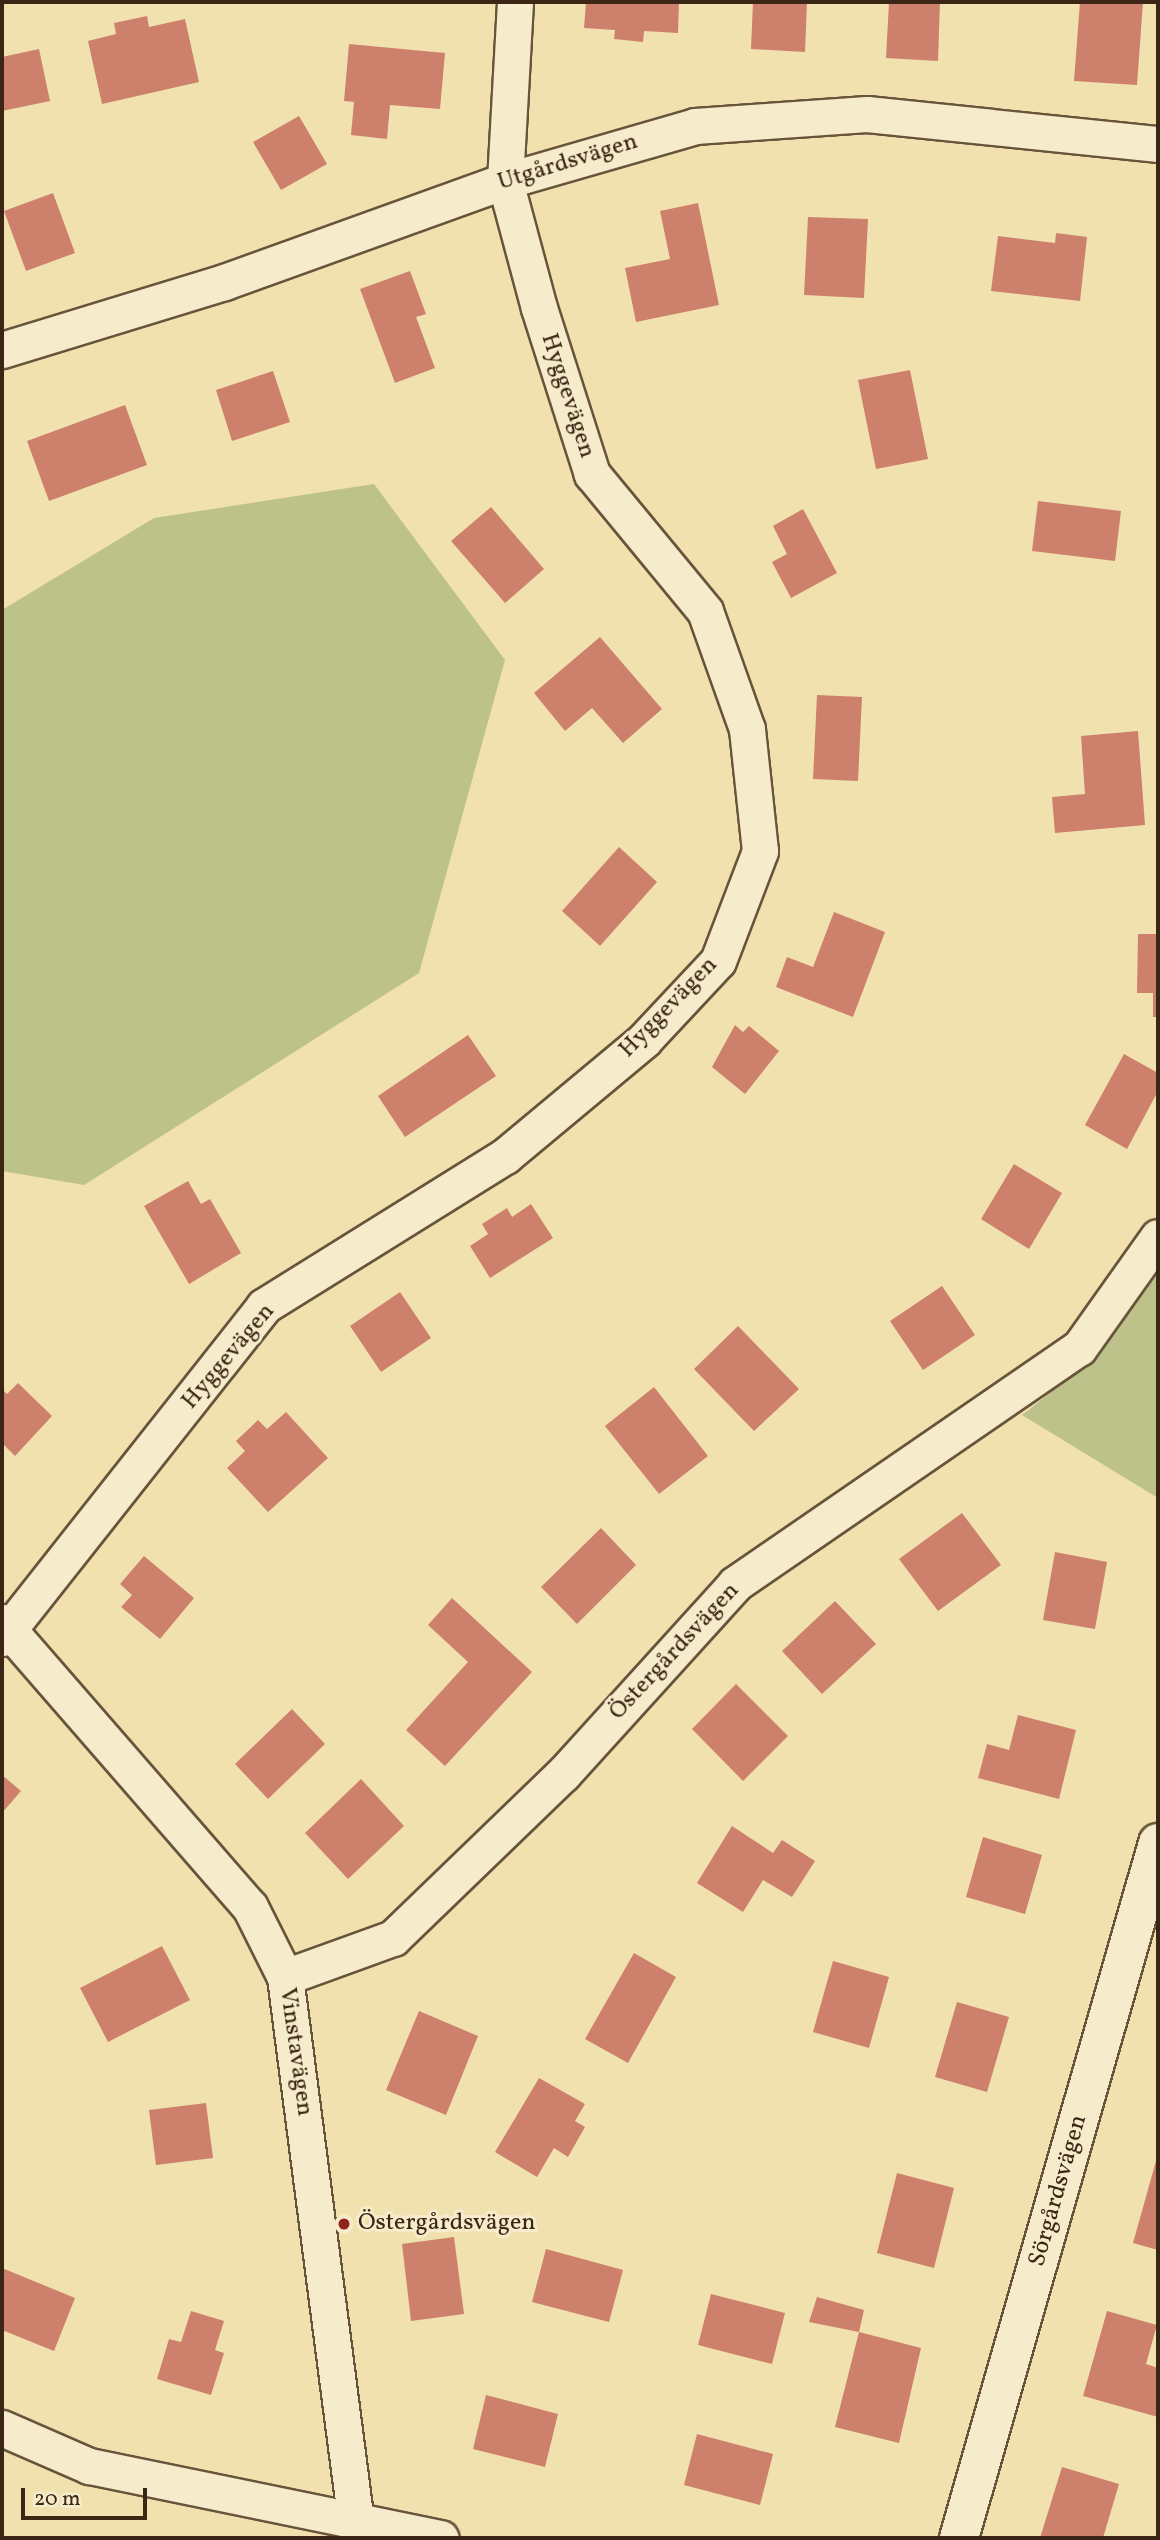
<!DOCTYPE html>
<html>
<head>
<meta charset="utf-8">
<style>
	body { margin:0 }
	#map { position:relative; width:1160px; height:2540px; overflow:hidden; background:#f1e1af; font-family:Vollkorn,serif }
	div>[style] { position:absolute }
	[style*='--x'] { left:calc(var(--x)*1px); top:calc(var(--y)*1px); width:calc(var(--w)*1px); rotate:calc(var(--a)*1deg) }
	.green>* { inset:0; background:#bcc28a }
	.building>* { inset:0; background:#cd816c }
	.roads { filter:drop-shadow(2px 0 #68543b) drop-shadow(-2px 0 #68543b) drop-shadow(0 2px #68543b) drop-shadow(0 -2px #68543b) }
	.minor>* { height:35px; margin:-17.5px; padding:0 17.5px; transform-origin:17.5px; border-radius:17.5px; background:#f6eccb }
	.tertiary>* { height:38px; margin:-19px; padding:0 19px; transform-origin:19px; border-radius:19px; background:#f6eccb }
	.dots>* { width:19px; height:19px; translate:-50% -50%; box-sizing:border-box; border:4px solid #f6eccb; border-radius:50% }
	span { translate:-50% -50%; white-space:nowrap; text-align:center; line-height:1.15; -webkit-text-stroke:6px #f6eccb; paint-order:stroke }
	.street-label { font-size:24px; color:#3b2514 }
	.poi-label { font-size:24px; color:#3b2514 }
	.left { translate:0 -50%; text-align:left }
	.frame { position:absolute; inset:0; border:4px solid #3b2514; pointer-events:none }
	.scale { position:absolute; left:21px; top:2488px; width:126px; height:32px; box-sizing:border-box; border:4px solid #3b2514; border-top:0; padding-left:9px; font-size:21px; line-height:24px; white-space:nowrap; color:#3b2514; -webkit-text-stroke:5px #f6eccb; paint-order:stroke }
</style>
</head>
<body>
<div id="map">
	<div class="green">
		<div style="clip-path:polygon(374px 484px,505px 660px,419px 973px,84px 1185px,2px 1171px,2px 610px,154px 518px)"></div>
		<div style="clip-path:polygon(1158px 1272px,1158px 1498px,1022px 1415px,1088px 1363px)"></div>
	</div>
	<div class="building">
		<div style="clip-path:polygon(586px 2px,679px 2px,678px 33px,644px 31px,643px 42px,614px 39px,615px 30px,584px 28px)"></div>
		<div style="clip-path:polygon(753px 2px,807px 2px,805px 52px,751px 49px)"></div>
		<div style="clip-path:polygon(889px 2px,940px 2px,938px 61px,886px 58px)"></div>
		<div style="clip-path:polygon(1080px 2px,1143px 2px,1137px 85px,1074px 81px)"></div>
		<div style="clip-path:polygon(147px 16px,149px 27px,185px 19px,199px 82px,102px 104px,88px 41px,116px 34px,114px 23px)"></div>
		<div style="clip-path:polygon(349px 44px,445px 53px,440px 109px,390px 105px,387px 139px,351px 135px,354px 102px,344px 101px)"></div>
		<div style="clip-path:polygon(39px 49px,50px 101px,2px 111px,2px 57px)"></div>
		<div style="clip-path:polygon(299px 116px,327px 164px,281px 190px,253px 142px)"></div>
		<div style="clip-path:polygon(53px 193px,75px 253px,26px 271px,4px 211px)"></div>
		<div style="clip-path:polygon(698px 203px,719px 305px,636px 322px,625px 268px,670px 259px,660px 211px)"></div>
		<div style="clip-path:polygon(808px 217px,868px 219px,864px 298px,804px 295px)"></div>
		<div style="clip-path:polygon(1056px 233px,1087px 237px,1080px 301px,991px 291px,998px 236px,1055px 243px)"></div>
		<div style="clip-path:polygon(410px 271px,426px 314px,416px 317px,435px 368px,395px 383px,360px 289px)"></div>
		<div style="clip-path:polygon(910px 370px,928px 459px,876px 469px,858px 380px)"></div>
		<div style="clip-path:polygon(273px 371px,290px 422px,232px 441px,216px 390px)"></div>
		<div style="clip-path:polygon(125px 405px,147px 465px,49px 501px,27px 441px)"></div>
		<div style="clip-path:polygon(1038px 501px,1121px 511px,1115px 561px,1032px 551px)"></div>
		<div style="clip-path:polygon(491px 507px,544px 569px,505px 603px,451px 541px)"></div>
		<div style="clip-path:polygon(803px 509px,837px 573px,791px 598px,772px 562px,787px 554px,773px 526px)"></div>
		<div style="clip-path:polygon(600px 637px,662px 709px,623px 743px,592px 708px,565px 731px,534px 693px)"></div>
		<div style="clip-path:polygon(817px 695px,862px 697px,858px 781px,813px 779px)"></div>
		<div style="clip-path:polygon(1138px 731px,1145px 825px,1055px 833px,1052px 797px,1085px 794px,1081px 736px)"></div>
		<div style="clip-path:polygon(619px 847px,657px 882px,600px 946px,562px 911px)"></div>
		<div style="clip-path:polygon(834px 912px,885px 932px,853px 1017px,776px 987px,787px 957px,813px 967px)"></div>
		<div style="clip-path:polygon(1138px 934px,1158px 934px,1158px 1017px,1153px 1017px,1153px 993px,1137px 993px)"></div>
		<div style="clip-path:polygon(735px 1025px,743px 1032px,749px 1026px,779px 1051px,745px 1094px,712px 1067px)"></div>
		<div style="clip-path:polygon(468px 1035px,496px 1076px,405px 1137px,378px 1096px)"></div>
		<div style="clip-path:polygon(1124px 1054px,1158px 1073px,1158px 1091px,1127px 1149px,1085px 1125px)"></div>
		<div style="clip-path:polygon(1014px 1164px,1062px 1193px,1029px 1249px,981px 1219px)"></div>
		<div style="clip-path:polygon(188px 1181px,201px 1204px,210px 1199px,241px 1253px,189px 1284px,144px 1206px)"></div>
		<div style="clip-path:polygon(531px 1204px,553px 1238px,490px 1278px,470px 1246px,488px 1234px,482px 1224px,507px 1208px,512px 1217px)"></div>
		<div style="clip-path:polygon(942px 1286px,975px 1335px,923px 1370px,890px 1321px)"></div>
		<div style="clip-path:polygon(400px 1292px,431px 1338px,381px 1372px,350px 1326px)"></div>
		<div style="clip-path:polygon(738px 1326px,799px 1389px,754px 1431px,694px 1369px)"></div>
		<div style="clip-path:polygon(18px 1383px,52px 1416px,15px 1456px,2px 1443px,2px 1389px,7px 1394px)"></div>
		<div style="clip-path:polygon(654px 1387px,708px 1456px,659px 1494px,605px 1426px)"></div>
		<div style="clip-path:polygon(286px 1412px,328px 1458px,268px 1512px,227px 1468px,245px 1451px,236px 1441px,258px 1420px,267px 1429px)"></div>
		<div style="clip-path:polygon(962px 1513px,1001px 1565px,938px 1611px,899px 1559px)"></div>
		<div style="clip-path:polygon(601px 1528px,636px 1565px,577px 1624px,541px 1587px)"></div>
		<div style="clip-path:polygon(1055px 1552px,1107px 1562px,1095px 1629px,1043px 1620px)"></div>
		<div style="clip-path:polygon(144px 1556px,194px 1598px,160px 1639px,121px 1607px,132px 1595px,120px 1584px)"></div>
		<div style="clip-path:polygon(452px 1598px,532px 1672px,445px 1766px,406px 1730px,468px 1662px,428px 1625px)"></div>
		<div style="clip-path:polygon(835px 1601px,876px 1644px,822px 1694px,782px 1651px)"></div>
		<div style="clip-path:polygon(736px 1684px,788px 1736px,743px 1781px,692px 1729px)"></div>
		<div style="clip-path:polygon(292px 1709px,325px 1744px,268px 1799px,235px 1764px)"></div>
		<div style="clip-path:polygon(1018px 1715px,1076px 1730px,1059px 1799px,978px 1778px,987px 1744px,1009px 1750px)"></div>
		<div style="clip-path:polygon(2px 1775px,21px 1791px,2px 1813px)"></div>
		<div style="clip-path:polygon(361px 1779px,404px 1826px,348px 1879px,305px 1833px)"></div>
		<div style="clip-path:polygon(732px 1826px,773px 1853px,782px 1840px,815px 1861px,792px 1897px,763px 1880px,743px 1912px,697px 1883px)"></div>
		<div style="clip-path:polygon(983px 1837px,1042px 1855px,1025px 1914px,966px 1897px)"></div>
		<div style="clip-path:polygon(162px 1946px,190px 2000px,108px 2042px,80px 1988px)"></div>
		<div style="clip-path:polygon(634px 1953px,676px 1977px,628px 2063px,585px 2039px)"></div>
		<div style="clip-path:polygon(833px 1961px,889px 1977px,869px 2048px,813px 2032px)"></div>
		<div style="clip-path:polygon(957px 2002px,1009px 2017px,987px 2092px,935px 2077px)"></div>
		<div style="clip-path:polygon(419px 2011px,478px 2036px,446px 2115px,386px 2090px)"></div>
		<div style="clip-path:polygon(539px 2078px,585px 2104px,575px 2121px,585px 2127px,568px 2157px,554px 2148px,537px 2177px,495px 2152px)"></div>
		<div style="clip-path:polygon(206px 2103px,213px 2158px,156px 2165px,149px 2110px)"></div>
		<div style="clip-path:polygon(1156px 2161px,1158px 2162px,1158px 2250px,1133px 2243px)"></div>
		<div style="clip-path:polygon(897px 2173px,954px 2188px,934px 2268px,877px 2253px)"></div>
		<div style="clip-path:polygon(454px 2237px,464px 2314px,411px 2321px,402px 2244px)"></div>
		<div style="clip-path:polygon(546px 2249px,623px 2270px,609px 2322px,532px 2302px)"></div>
		<div style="clip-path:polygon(2px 2268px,75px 2298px,54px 2351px,2px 2330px)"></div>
		<div style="clip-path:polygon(711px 2294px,785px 2313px,772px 2364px,698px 2345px)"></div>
		<div style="clip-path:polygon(817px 2297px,864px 2310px,859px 2332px,809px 2322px)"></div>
		<div style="clip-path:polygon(191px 2311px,224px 2321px,215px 2350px,224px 2353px,211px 2395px,157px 2379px,169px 2339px,181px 2342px)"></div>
		<div style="clip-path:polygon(1107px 2311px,1157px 2325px,1146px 2364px,1158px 2368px,1158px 2417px,1083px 2396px)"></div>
		<div style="clip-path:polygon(859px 2332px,921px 2348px,899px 2443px,835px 2427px)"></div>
		<div style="clip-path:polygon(486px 2395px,558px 2414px,545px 2467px,473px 2449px)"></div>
		<div style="clip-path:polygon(697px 2434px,773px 2454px,760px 2505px,684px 2485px)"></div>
		<div style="clip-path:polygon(1062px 2467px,1119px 2484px,1103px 2538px,1040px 2538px)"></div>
	</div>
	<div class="roads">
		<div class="minor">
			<div style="--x:2;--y:350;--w:232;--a:-17"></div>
			<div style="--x:224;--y:282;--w:299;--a:-19.8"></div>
			<div style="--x:505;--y:181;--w:198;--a:-16.1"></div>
			<div style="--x:695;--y:126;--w:172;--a:-4"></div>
			<div style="--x:867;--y:114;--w:293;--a:5.9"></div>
			<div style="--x:2;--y:1622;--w:378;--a:49"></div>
			<div style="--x:250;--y:1907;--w:78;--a:63.4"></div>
			<div style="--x:285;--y:1977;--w:566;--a:82.59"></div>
			<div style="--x:2;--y:1638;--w:423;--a:-51.7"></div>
			<div style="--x:264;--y:1306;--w:284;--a:-31.9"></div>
			<div style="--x:505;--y:1156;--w:181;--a:-39.8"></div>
			<div style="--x:644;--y:1040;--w:108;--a:-46.9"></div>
			<div style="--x:718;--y:961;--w:118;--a:-69.1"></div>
			<div style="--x:760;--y:851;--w:123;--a:-96.1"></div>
			<div style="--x:747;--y:729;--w:125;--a:-109.6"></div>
			<div style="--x:705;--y:611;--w:178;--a:-129.5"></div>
			<div style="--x:592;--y:474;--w:174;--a:-107.7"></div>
			<div style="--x:539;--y:308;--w:131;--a:-105"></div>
			<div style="--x:505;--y:181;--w:179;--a:-86.8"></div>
			<div style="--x:285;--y:1977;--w:115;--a:-19.9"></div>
			<div style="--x:393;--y:1938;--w:236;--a:-44"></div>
			<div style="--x:563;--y:1774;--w:256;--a:-47.8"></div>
			<div style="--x:735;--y:1584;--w:417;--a:-34.5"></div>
			<div style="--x:1079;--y:1348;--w:136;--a:-54.6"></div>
			<div style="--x:2;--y:2428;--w:95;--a:23.6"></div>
			<div style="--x:89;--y:2466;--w:359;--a:11.6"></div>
		</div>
		<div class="tertiary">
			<div style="--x:959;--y:2538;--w:723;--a:-74.02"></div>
		</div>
	</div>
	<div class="dots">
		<div style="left:344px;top:2224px;background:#8f2418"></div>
	</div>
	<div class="street-label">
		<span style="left:568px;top:163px;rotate:-17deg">Utgårdsvägen</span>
		<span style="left:567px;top:396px;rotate:72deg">Hyggevägen</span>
		<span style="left:669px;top:1008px;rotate:-46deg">Hyggevägen</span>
		<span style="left:229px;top:1357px;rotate:-50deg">Hyggevägen</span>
		<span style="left:675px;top:1652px;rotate:-47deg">Östergårdsvägen</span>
		<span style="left:295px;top:2052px;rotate:82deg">Vinstavägen</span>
		<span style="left:1059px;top:2191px;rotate:-74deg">Sörgårdsvägen</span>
	</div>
	<div class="poi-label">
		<span class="left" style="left:358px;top:2224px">Östergårdsvägen</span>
	</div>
	<div class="frame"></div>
	<div class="scale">20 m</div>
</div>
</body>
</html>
